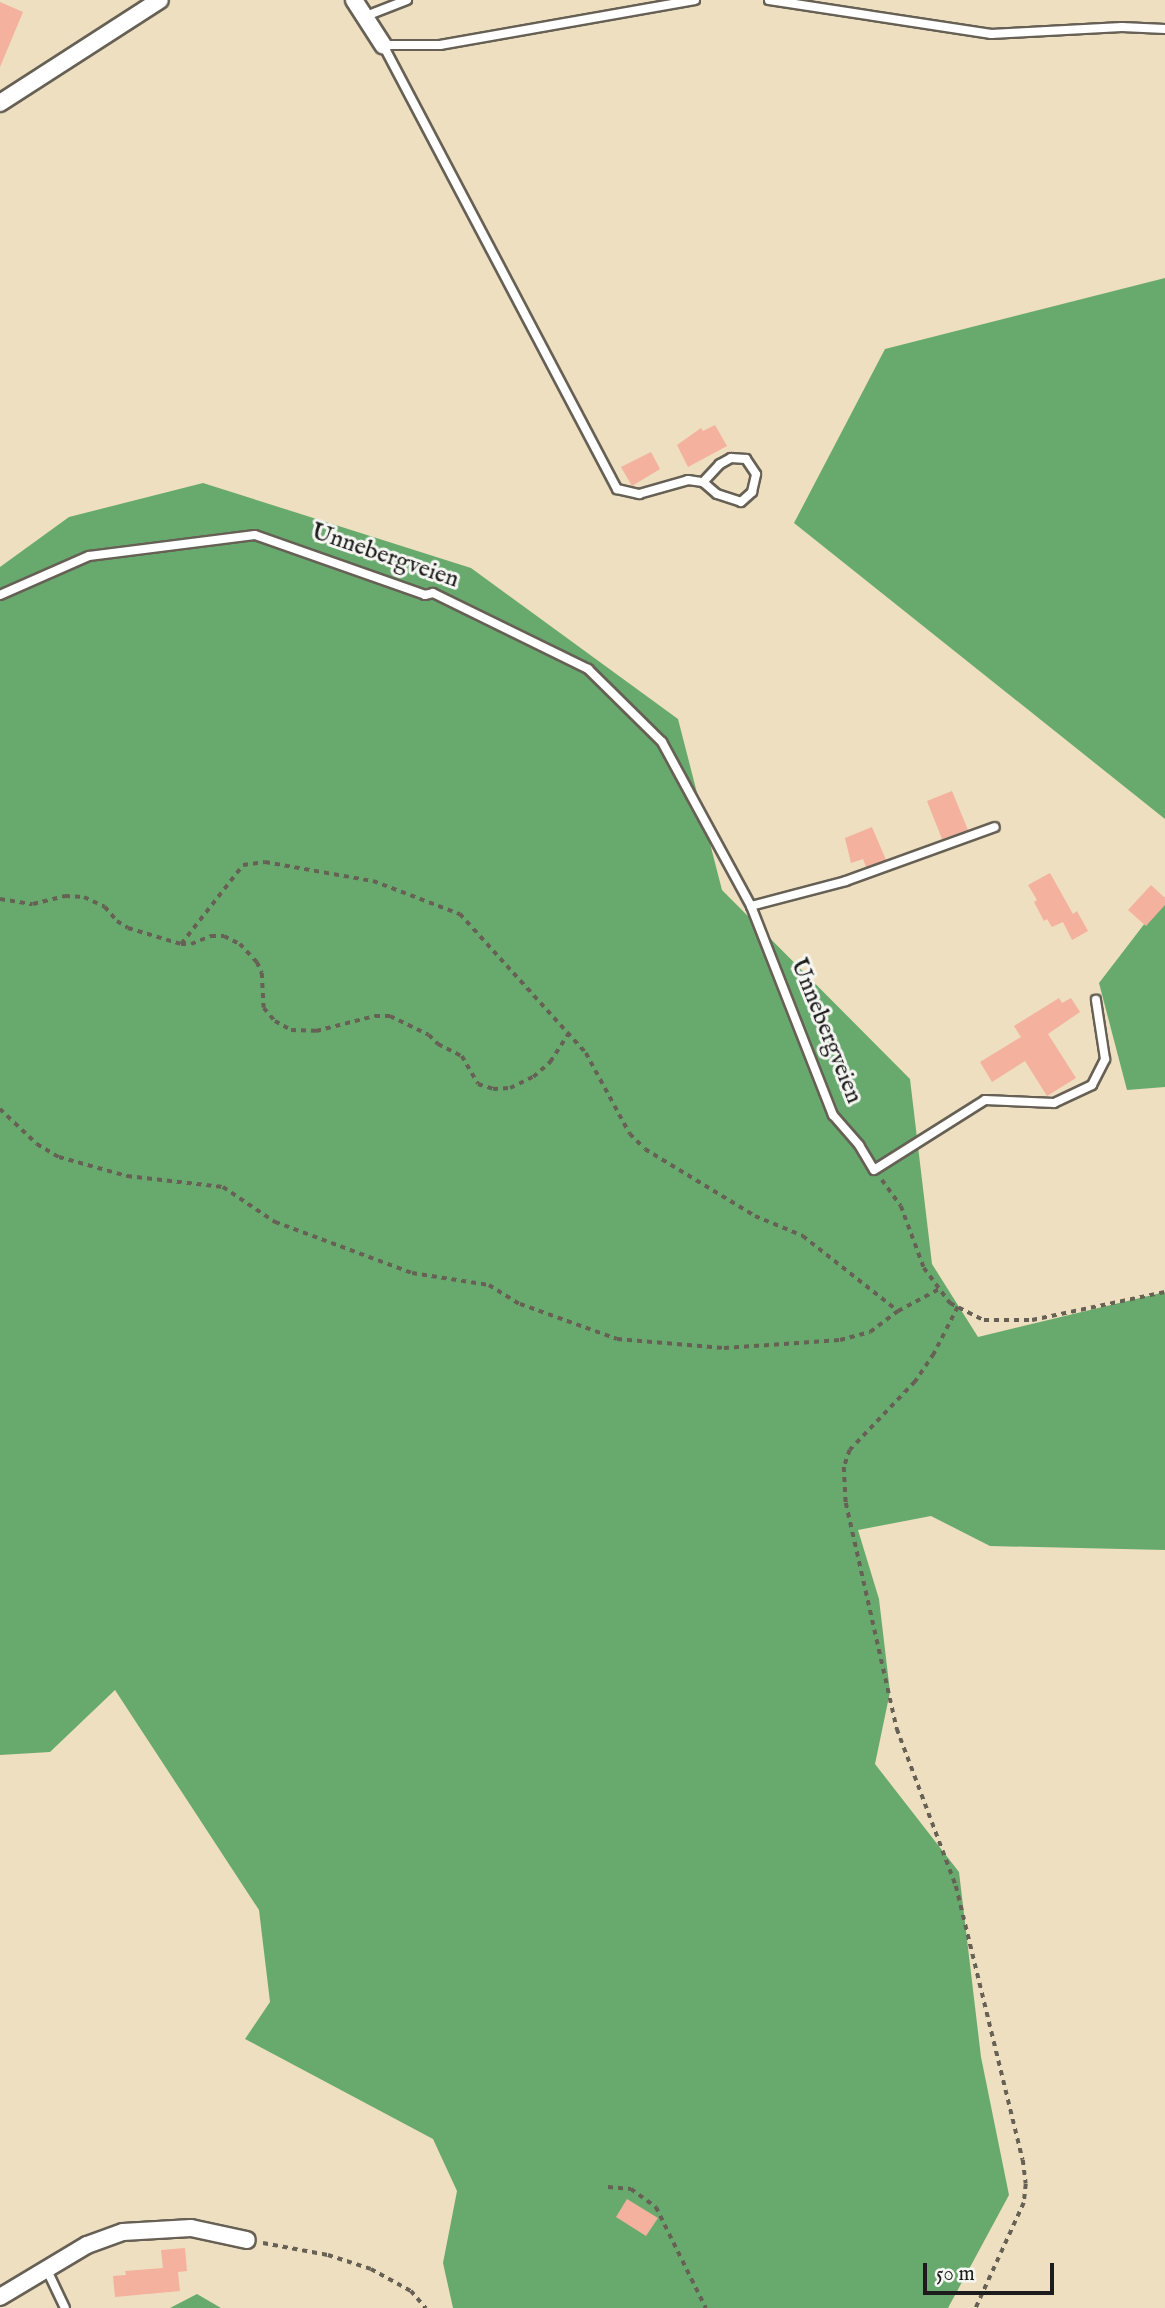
<!DOCTYPE html>
<html>
<head>
<meta charset="utf-8">
<style>
	body { margin:0 }
	#map { position:relative; width:1165px; height:2308px; overflow:hidden; background:#eedfc0; font-family:"IM FELL English",serif }
	div>[style] { position:absolute }
	[style*='--x'] { left:calc(var(--x)*1px); top:calc(var(--y)*1px); width:calc(var(--w)*1px); rotate:calc(var(--a)*1deg) }
	.forest>* { inset:0; background:#68aa6e }
	.building>* { inset:0; background:#f3b19e }
	.path>* { height:3.5px; margin-top:-1.75px; transform-origin:0; background:repeating-linear-gradient(90deg,#666055 0 5px,transparent 0 10px) }
	.roads { filter:drop-shadow(2px 0 #666055) drop-shadow(-2px 0 #666055) drop-shadow(0 2px #666055) drop-shadow(0 -2px #666055) }
	.service>* { height:8px; margin:-4px; padding:0 4px; transform-origin:4px; border-radius:4px; background:#fff }
	.minor>* { height:16px; margin:-8px; padding:0 8px; transform-origin:8px; border-radius:8px; background:#fff }
	span { translate:-50% -50%; white-space:nowrap; text-align:center; line-height:1.15; -webkit-text-stroke:6px #f6f6f2; paint-order:stroke }
	.street-label { font-size:24px; color:#1c1c1c }
	.scale { position:absolute; left:923px; top:2263px; width:131px; height:32px; box-sizing:border-box; border:4px solid #1c1c1c; border-top:0; padding-left:9px; font-size:21px; line-height:24px; white-space:nowrap; color:#1c1c1c; -webkit-text-stroke:5px #f6f6f2; paint-order:stroke }
</style>
</head>
<body>
<div id="map">
	<div class="forest">
		<div style="clip-path:polygon(1165px 278px,1165px 819px,794px 523px,885px 349px)"></div>
		<div style="clip-path:polygon(203px 483px,471px 568px,678px 719px,722px 890px,910px 1079px,932px 1264px,978px 1337px,1165px 1292px,1165px 1550px,990px 1546px,931px 1516px,858px 1530px,879px 1599px,890px 1692px,875px 1764px,959px 1872px,981px 2057px,1009px 2195px,948px 2308px,453px 2308px,443px 2263px,457px 2191px,433px 2139px,245px 2039px,270px 2002px,259px 1910px,115px 1690px,50px 1752px,0 1755px,0 567px,69px 517px)"></div>
		<div style="clip-path:polygon(1165px 897px,1165px 1087px,1127px 1090px,1099px 983px)"></div>
		<div style="clip-path:polygon(197px 2294px,221px 2308px,170px 2308px)"></div>
	</div>
	<div class="building">
		<div style="clip-path:polygon(0 2px,23px 12px,0 67px)"></div>
		<div style="clip-path:polygon(715px 425px,727px 446px,688px 467px,677px 445px,701px 428px,703px 431px)"></div>
		<div style="clip-path:polygon(651px 452px,660px 469px,632px 486px,621px 467px)"></div>
		<div style="clip-path:polygon(952px 791px,968px 830px,942px 839px,927px 801px)"></div>
		<div style="clip-path:polygon(872px 827px,886px 860px,866px 867px,863px 859px,851px 863px,845px 838px)"></div>
		<div style="clip-path:polygon(1050px 873px,1073px 914px,1077px 911px,1088px 931px,1072px 940px,1063px 922px,1052px 927px,1047px 919px,1044px 921px,1034px 902px,1037px 900px,1028px 885px)"></div>
		<div style="clip-path:polygon(1151px 885px,1165px 898px,1165px 905px,1146px 926px,1128px 910px)"></div>
		<div style="clip-path:polygon(1059px 998px,1062px 1003px,1071px 998px,1080px 1012px,1048px 1034px,1076px 1078px,1047px 1096px,1025px 1061px,992px 1082px,980px 1062px,1021px 1037px,1014px 1026px)"></div>
		<div style="clip-path:polygon(627px 2199px,658px 2218px,646px 2236px,616px 2217px)"></div>
		<div style="clip-path:polygon(185px 2248px,187px 2271px,178px 2272px,180px 2291px,115px 2297px,113px 2276px,126px 2275px,125px 2271px,163px 2268px,161px 2250px)"></div>
	</div>
	<div class="path">
		<div style="--x:0;--y:899;--w:33;--a:9"></div>
		<div style="--x:33;--y:904;--w:33;--a:-14"></div>
		<div style="--x:65;--y:896;--w:19;--a:3"></div>
		<div style="--x:84;--y:897;--w:23;--a:25"></div>
		<div style="--x:105;--y:907;--w:18;--a:49"></div>
		<div style="--x:117;--y:921;--w:13;--a:32"></div>
		<div style="--x:128;--y:928;--w:55;--a:16.8"></div>
		<div style="--x:181;--y:944;--w:10;--a:0"></div>
		<div style="--x:191;--y:944;--w:22;--a:-22"></div>
		<div style="--x:211;--y:936;--w:13;--a:0"></div>
		<div style="--x:224;--y:936;--w:18;--a:27"></div>
		<div style="--x:240;--y:944;--w:25;--a:47"></div>
		<div style="--x:257;--y:962;--w:12;--a:66"></div>
		<div style="--x:262;--y:973;--w:35;--a:87"></div>
		<div style="--x:264;--y:1008;--w:17;--a:50"></div>
		<div style="--x:275;--y:1021;--w:18;--a:29"></div>
		<div style="--x:291;--y:1030;--w:25;--a:2"></div>
		<div style="--x:316;--y:1031;--w:61;--a:-14.3"></div>
		<div style="--x:375;--y:1016;--w:15;--a:0"></div>
		<div style="--x:390;--y:1016;--w:43;--a:26"></div>
		<div style="--x:429;--y:1035;--w:13;--a:45"></div>
		<div style="--x:438;--y:1044;--w:27;--a:27"></div>
		<div style="--x:462;--y:1056;--w:32;--a:60"></div>
		<div style="--x:478;--y:1084;--w:16;--a:18"></div>
		<div style="--x:493;--y:1089;--w:17;--a:-3"></div>
		<div style="--x:510;--y:1088;--w:25;--a:-26"></div>
		<div style="--x:533;--y:1077;--w:23;--a:-41"></div>
		<div style="--x:550;--y:1062;--w:35;--a:-57"></div>
		<div style="--x:181;--y:944;--w:100;--a:-51.9"></div>
		<div style="--x:243;--y:865;--w:22;--a:-8"></div>
		<div style="--x:265;--y:862;--w:110;--a:10"></div>
		<div style="--x:373;--y:881;--w:93;--a:20.8"></div>
		<div style="--x:460;--y:914;--w:188;--a:47.8"></div>
		<div style="--x:586;--y:1053;--w:92;--a:61.5"></div>
		<div style="--x:630;--y:1134;--w:21;--a:45"></div>
		<div style="--x:645;--y:1149;--w:129;--a:31.3"></div>
		<div style="--x:755;--y:1216;--w:52;--a:22.6"></div>
		<div style="--x:803;--y:1236;--w:121;--a:38.3"></div>
		<div style="--x:0;--y:1109;--w:51;--a:43.4"></div>
		<div style="--x:37;--y:1144;--w:26;--a:31"></div>
		<div style="--x:59;--y:1157;--w:71;--a:15.6"></div>
		<div style="--x:127;--y:1176;--w:97;--a:6.5"></div>
		<div style="--x:223;--y:1187;--w:63;--a:33.9"></div>
		<div style="--x:275;--y:1222;--w:146;--a:20.4"></div>
		<div style="--x:412;--y:1273;--w:78;--a:8.9"></div>
		<div style="--x:489;--y:1285;--w:36;--a:32"></div>
		<div style="--x:520;--y:1304;--w:103;--a:19.8"></div>
		<div style="--x:617;--y:1339;--w:107;--a:4.8"></div>
		<div style="--x:724;--y:1348;--w:116;--a:-3.9"></div>
		<div style="--x:840;--y:1340;--w:31;--a:-15"></div>
		<div style="--x:870;--y:1332;--w:35;--a:-37"></div>
		<div style="--x:898;--y:1311;--w:47;--a:-28.2"></div>
		<div style="--x:882;--y:1180;--w:32;--a:54"></div>
		<div style="--x:901;--y:1206;--w:66;--a:69.6"></div>
		<div style="--x:924;--y:1268;--w:44;--a:53.4"></div>
		<div style="--x:950;--y:1303;--w:38;--a:27"></div>
		<div style="--x:984;--y:1320;--w:48;--a:0"></div>
		<div style="--x:1032;--y:1320;--w:136;--a:-11.9"></div>
		<div style="--x:958;--y:1307;--w:53;--a:117.1"></div>
		<div style="--x:934;--y:1354;--w:34;--a:124"></div>
		<div style="--x:915;--y:1382;--w:94;--a:133.7"></div>
		<div style="--x:850;--y:1450;--w:18;--a:109"></div>
		<div style="--x:844;--y:1467;--w:36;--a:87"></div>
		<div style="--x:846;--y:1503;--w:232;--a:77.3"></div>
		<div style="--x:897;--y:1729;--w:168;--a:69.4"></div>
		<div style="--x:956;--y:1886;--w:282;--a:76.3"></div>
		<div style="--x:1023;--y:2160;--w:24;--a:83"></div>
		<div style="--x:1026;--y:2184;--w:19;--a:96"></div>
		<div style="--x:1024;--y:2203;--w:115;--a:114.6"></div>
		<div style="--x:608;--y:2187;--w:23;--a:5"></div>
		<div style="--x:631;--y:2189;--w:31;--a:36"></div>
		<div style="--x:656;--y:2207;--w:113;--a:63.7"></div>
		<div style="--x:263;--y:2243;--w:66;--a:10.5"></div>
		<div style="--x:328;--y:2255;--w:45;--a:18"></div>
		<div style="--x:371;--y:2269;--w:46;--a:28.8"></div>
		<div style="--x:411;--y:2291;--w:23;--a:49"></div>
	</div>
	<div class="roads">
		<div class="service">
			<div style="--x:695;--y:0;--w:259;--a:170"></div>
			<div style="--x:440;--y:45;--w:57;--a:180"></div>
			<div style="--x:383;--y:45;--w:502;--a:62.21"></div>
			<div style="--x:617;--y:489;--w:23;--a:13"></div>
			<div style="--x:639;--y:494;--w:51;--a:-15.9"></div>
			<div style="--x:688;--y:480;--w:15;--a:8"></div>
			<div style="--x:703;--y:482;--w:18;--a:41"></div>
			<div style="--x:717;--y:494;--w:25;--a:18"></div>
			<div style="--x:741;--y:502;--w:15;--a:-42"></div>
			<div style="--x:752;--y:492;--w:18;--a:-77"></div>
			<div style="--x:756;--y:474;--w:18;--a:-124"></div>
			<div style="--x:746;--y:459;--w:15;--a:-176"></div>
			<div style="--x:731;--y:458;--w:13;--a:151"></div>
			<div style="--x:720;--y:464;--w:25;--a:133"></div>
			<div style="--x:769;--y:0;--w:225;--a:8.7"></div>
			<div style="--x:991;--y:34;--w:131;--a:-3.1"></div>
			<div style="--x:1122;--y:27;--w:43;--a:2.7"></div>
			<div style="--x:366;--y:16;--w:44;--a:-21.3"></div>
			<div style="--x:0;--y:595;--w:97;--a:-23.7"></div>
			<div style="--x:89;--y:556;--w:167;--a:-7.2"></div>
			<div style="--x:255;--y:535;--w:180;--a:19.4"></div>
			<div style="--x:425;--y:595;--w:8;--a:-14"></div>
			<div style="--x:433;--y:593;--w:173;--a:26.1"></div>
			<div style="--x:588;--y:669;--w:104;--a:44.6"></div>
			<div style="--x:662;--y:742;--w:187;--a:61.5"></div>
			<div style="--x:751;--y:906;--w:225;--a:68.6"></div>
			<div style="--x:833;--y:1115;--w:40;--a:49"></div>
			<div style="--x:859;--y:1145;--w:29;--a:59"></div>
			<div style="--x:874;--y:1170;--w:131;--a:-32.2"></div>
			<div style="--x:985;--y:1100;--w:69;--a:2.5"></div>
			<div style="--x:1054;--y:1103;--w:42;--a:-25.3"></div>
			<div style="--x:1092;--y:1085;--w:29;--a:-63"></div>
			<div style="--x:1105;--y:1059;--w:60;--a:-98.7"></div>
			<div style="--x:751;--y:906;--w:98;--a:-14.7"></div>
			<div style="--x:846;--y:881;--w:158;--a:-19.9"></div>
			<div style="--x:46;--y:2268;--w:44;--a:64.6"></div>
		</div>
		<div class="minor">
			<div style="--x:354;--y:0;--w:54;--a:57.2"></div>
			<div style="--x:0;--y:103;--w:190;--a:-32.8"></div>
			<div style="--x:0;--y:2297;--w:101;--a:-30.9"></div>
			<div style="--x:87;--y:2245;--w:38;--a:-20"></div>
			<div style="--x:123;--y:2232;--w:68;--a:-3.4"></div>
			<div style="--x:191;--y:2228;--w:57;--a:12.1"></div>
		</div>
	</div>
	<div class="street-label">
		<span style="left:385px;top:556px;rotate:19deg">Unnebergveien</span>
		<span style="left:826px;top:1031px;rotate:68deg">Unnebergveien</span>
	</div>
	<div class="scale">50 m</div>
</div>
</body>
</html>
